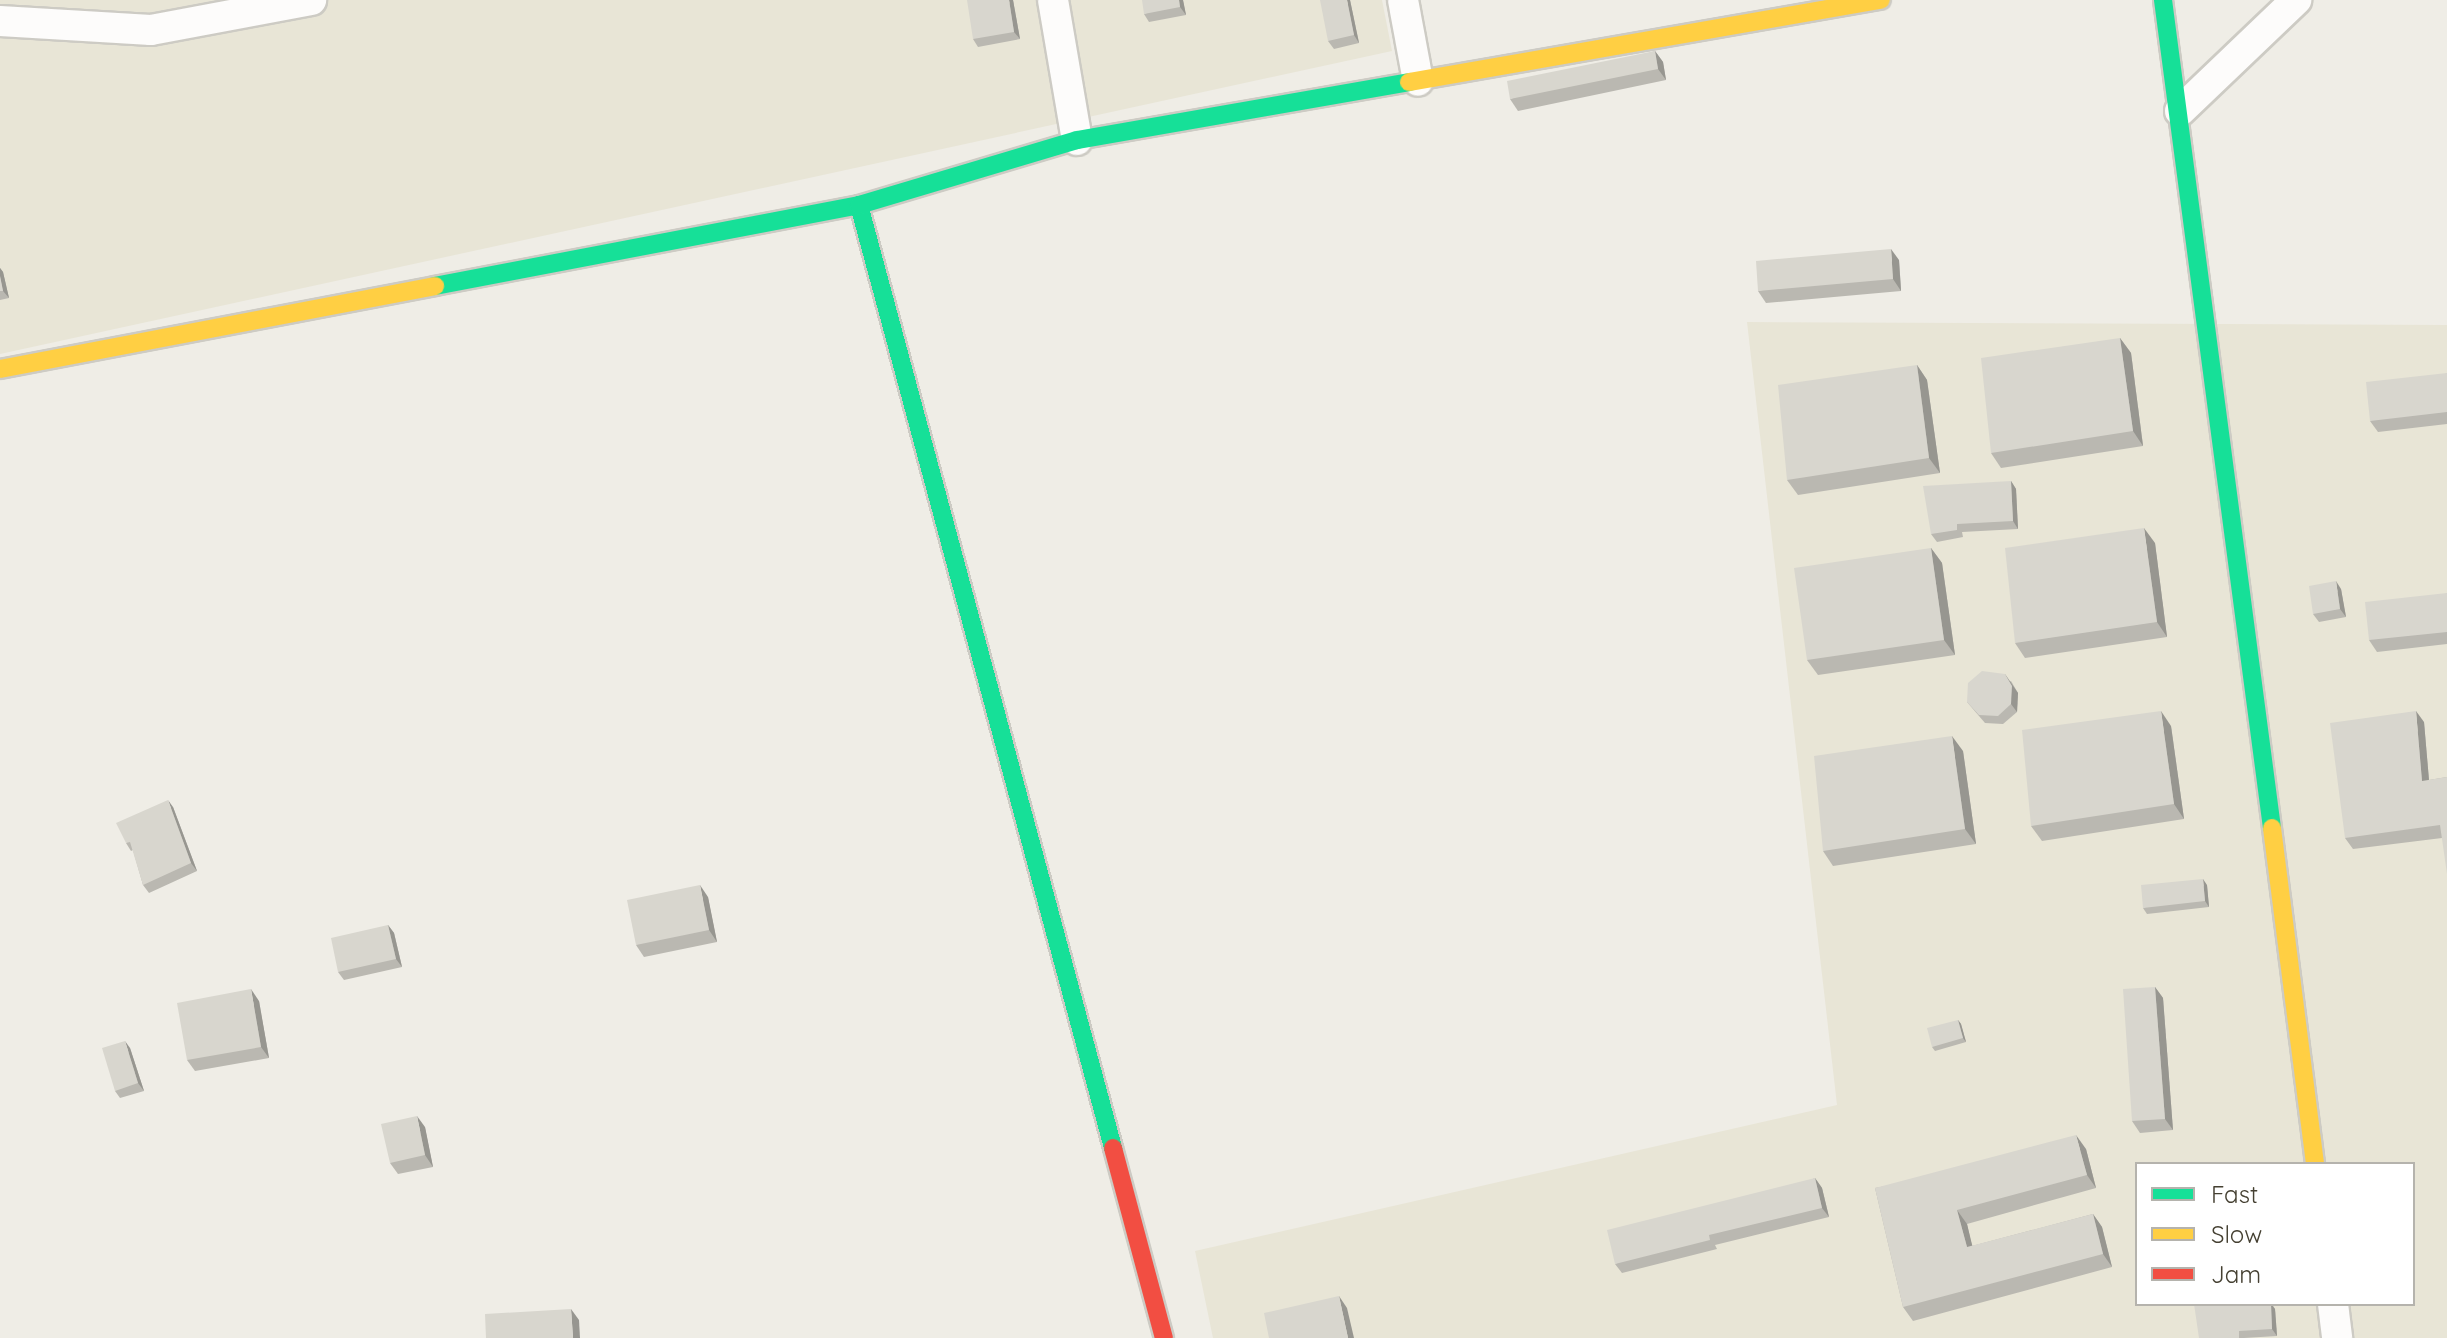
<!DOCTYPE html>
<html>
<head>
<meta charset="utf-8">
<style>
	body { margin:0 }
	#map { position:relative; width:2447px; height:1338px; overflow:hidden; background:#efede6; font-family:Quicksand,sans-serif }
	div>[style] { position:absolute }
	[style*='--x'] { left:calc(var(--x)*1px); top:calc(var(--y)*1px); width:calc(var(--w)*1px); rotate:calc(var(--a)*1deg) }
	.residential>* { inset:0; background:#e8e5d6 }
	.roads { filter:drop-shadow(2px 0 #cdcbc4) drop-shadow(-2px 0 #cdcbc4) drop-shadow(0 2px #cdcbc4) drop-shadow(0 -2px #cdcbc4) }
	.street>* { height:30px; margin:-15px; padding:0 15px; transform-origin:15px; border-radius:15px; background:#fdfcfb }
	.fast>* { height:18px; margin:-9px; padding:0 9px; transform-origin:9px; border-radius:9px; background:#16e098 }
	.slow>* { height:18px; margin:-9px; padding:0 9px; transform-origin:9px; border-radius:9px; background:#ffcf43 }
	.jam>* { height:18px; margin:-9px; padding:0 9px; transform-origin:9px; border-radius:9px; background:#f24e42 }
	.wall>* { inset:0; background:#bab8b1 }
	.shaded-wall>* { inset:0; background:#979690 }
	.building>* { inset:0; background:#d8d6ce }
	span { translate:-50% -50%; white-space:nowrap; text-align:center; line-height:1.15; -webkit-text-stroke:6px #fff; paint-order:stroke }
	.legend { position:absolute; left:2135px; top:1162px; width:280px; height:144px; box-sizing:border-box; background:#fff; border:2px solid #b5b3ad; margin:0; padding:10px 14px; list-style:none; font-size:24px; color:#454032 }
	.legend li { display:flex; align-items:center; gap:16px; height:40px }
	.legend b { width:40px; border:2px solid #b5b3ad }
</style>
</head>
<body>
<div id="map">
	<div class="residential">
		<div style="clip-path:polygon(0 0,1382px 0,1392px 51px,0 354px)"></div>
		<div style="clip-path:polygon(evenodd,1747px 322px,2447px 325px,2447px 1338px,1213px 1338px,1195px 1251px,1837px 1105px,1747px 322px,2137px 1164px,2413px 1164px,2413px 1304px,2137px 1304px,2137px 1164px)"></div>
	</div>
	<div class="roads">
		<div class="street">
			<div style="--x:1053;--y:0;--w:142;--a:80.3"></div>
			<div style="--x:1403;--y:0;--w:82;--a:79.5"></div>
			<div style="--x:0;--y:21;--w:151;--a:3.4"></div>
			<div style="--x:151;--y:30;--w:163;--a:-10.6"></div>
			<div style="--x:2180;--y:111;--w:161;--a:-43.7"></div>
			<div style="--x:2333;--y:1304;--w:34;--a:83"></div>
		</div>
		<div class="fast">
			<div style="--x:2163;--y:0;--w:835;--a:82.5"></div>
			<div style="--x:859;--y:205;--w:977;--a:74.92"></div>
			<div style="--x:435;--y:286;--w:432;--a:-10.8"></div>
			<div style="--x:859;--y:205;--w:227;--a:-16.6"></div>
			<div style="--x:1077;--y:140;--w:337;--a:-9.9"></div>
		</div>
		<div class="slow">
			<div style="--x:1409;--y:82;--w:479;--a:-9.9"></div>
			<div style="--x:0;--y:369;--w:443;--a:-10.8"></div>
			<div style="--x:2272;--y:828;--w:339;--a:82.7"></div>
		</div>
		<div class="jam">
			<div style="--x:1113;--y:1148;--w:197;--a:75"></div>
		</div>
	</div>
	<div class="wall">
		<div style="clip-path:polygon(1013px 0,1020px 39px,978px 47px,973px 39px)"></div>
		<div style="clip-path:polygon(1183px 0,1186px 15px,1149px 22px,1144px 14px)"></div>
		<div style="clip-path:polygon(1350px 0,1359px 43px,1334px 49px,1328px 41px)"></div>
		<div style="clip-path:polygon(1655px 51px,1663px 62px,1666px 80px,1518px 111px,1510px 99px)"></div>
		<div style="clip-path:polygon(1899px 260px,1901px 291px,1766px 303px,1758px 291px)"></div>
		<div style="clip-path:polygon(0 268px,3px 272px,9px 298px,0 300px)"></div>
		<div style="clip-path:polygon(2120px 338px,2131px 353px,2143px 446px,2001px 468px,1991px 453px)"></div>
		<div style="clip-path:polygon(1917px 365px,1927px 380px,1940px 473px,1798px 495px,1787px 480px)"></div>
		<div style="clip-path:polygon(2447px 373px,2447px 424px,2378px 432px,2370px 421px)"></div>
		<div style="clip-path:polygon(2011px 481px,2016px 489px,2018px 529px,1962px 532px,1963px 537px,1937px 542px,1931px 534px)"></div>
		<div style="clip-path:polygon(2155px 543px,2167px 637px,2025px 658px,2015px 643px)"></div>
		<div style="clip-path:polygon(1931px 548px,1942px 563px,1955px 655px,1818px 675px,1807px 660px)"></div>
		<div style="clip-path:polygon(2341px 589px,2346px 617px,2319px 622px,2313px 614px)"></div>
		<div style="clip-path:polygon(2447px 593px,2447px 644px,2377px 652px,2369px 640px)"></div>
		<div style="clip-path:polygon(2011px 681px,2018px 693px,2017px 712px,2003px 724px,1985px 723px,1967px 702px)"></div>
		<div style="clip-path:polygon(2424px 722px,2429px 780px,2447px 777px,2442px 838px,2353px 849px,2345px 838px)"></div>
		<div style="clip-path:polygon(2171px 726px,2184px 819px,2042px 841px,2031px 826px)"></div>
		<div style="clip-path:polygon(1963px 751px,1976px 844px,1833px 866px,1823px 851px)"></div>
		<div style="clip-path:polygon(173px 807px,197px 871px,149px 893px,143px 885px,133px 850px,131px 851px,126px 843px)"></div>
		<div style="clip-path:polygon(2207px 885px,2209px 907px,2147px 914px,2143px 908px)"></div>
		<div style="clip-path:polygon(708px 897px,717px 942px,644px 957px,636px 945px)"></div>
		<div style="clip-path:polygon(388px 925px,394px 933px,402px 967px,344px 980px,338px 972px)"></div>
		<div style="clip-path:polygon(2155px 987px,2163px 998px,2173px 1130px,2140px 1133px,2132px 1121px)"></div>
		<div style="clip-path:polygon(259px 1001px,269px 1058px,195px 1071px,187px 1060px)"></div>
		<div style="clip-path:polygon(1958px 1020px,1961px 1024px,1966px 1042px,1935px 1051px,1932px 1047px)"></div>
		<div style="clip-path:polygon(130px 1048px,144px 1091px,120px 1098px,115px 1091px)"></div>
		<div style="clip-path:polygon(425px 1127px,433px 1167px,398px 1174px,390px 1163px)"></div>
		<div style="clip-path:polygon(2086px 1149px,2096px 1188px,1967px 1224px,1972px 1246px,2093px 1214px,2102px 1227px,2112px 1267px,1913px 1321px,1903px 1307px,1875px 1188px)"></div>
		<div style="clip-path:polygon(1815px 1178px,1822px 1188px,1829px 1217px,1715px 1245px,1717px 1249px,1622px 1273px,1615px 1264px)"></div>
		<div style="clip-path:polygon(2246px 1304px,2272px 1304px,2275px 1309px,2277px 1336px,2244px 1338px,2199px 1338px,2227px 1305px)"></div>
	</div>
	<div class="shaded-wall">
		<div style="clip-path:polygon(1009px 0,1013px 0,1020px 39px,1014px 32px)"></div>
		<div style="clip-path:polygon(1179px 0,1183px 0,1186px 15px,1180px 7px)"></div>
		<div style="clip-path:polygon(1347px 0,1350px 0,1359px 43px,1354px 35px)"></div>
		<div style="clip-path:polygon(1655px 51px,1663px 62px,1666px 80px,1658px 69px)"></div>
		<div style="clip-path:polygon(1891px 249px,1899px 260px,1901px 291px,1893px 279px)"></div>
		<div style="clip-path:polygon(0 268px,3px 272px,9px 298px,3px 291px,0 276px)"></div>
		<div style="clip-path:polygon(2120px 338px,2131px 353px,2143px 446px,2133px 431px)"></div>
		<div style="clip-path:polygon(1917px 365px,1927px 380px,1940px 473px,1929px 458px)"></div>
		<div style="clip-path:polygon(2011px 481px,2016px 489px,2018px 529px,2013px 521px)"></div>
		<div style="clip-path:polygon(2144px 528px,2155px 543px,2167px 637px,2157px 622px)"></div>
		<div style="clip-path:polygon(1931px 548px,1942px 563px,1955px 655px,1944px 640px)"></div>
		<div style="clip-path:polygon(2336px 581px,2341px 589px,2346px 617px,2340px 609px)"></div>
		<div style="clip-path:polygon(2005px 674px,2018px 693px,2017px 712px,2011px 704px)"></div>
		<div style="clip-path:polygon(2161px 711px,2171px 726px,2184px 819px,2174px 804px)"></div>
		<div style="clip-path:polygon(2416px 711px,2424px 722px,2430px 792px,2422px 781px)"></div>
		<div style="clip-path:polygon(1952px 736px,1963px 751px,1976px 844px,1965px 829px)"></div>
		<div style="clip-path:polygon(168px 800px,173px 807px,197px 871px,191px 863px)"></div>
		<div style="clip-path:polygon(2203px 879px,2207px 885px,2209px 907px,2205px 901px)"></div>
		<div style="clip-path:polygon(700px 885px,708px 897px,717px 942px,709px 930px)"></div>
		<div style="clip-path:polygon(388px 925px,394px 933px,402px 967px,396px 959px)"></div>
		<div style="clip-path:polygon(2155px 987px,2163px 998px,2173px 1130px,2165px 1119px)"></div>
		<div style="clip-path:polygon(251px 989px,259px 1001px,269px 1058px,261px 1047px)"></div>
		<div style="clip-path:polygon(1958px 1020px,1961px 1024px,1966px 1042px,1963px 1038px)"></div>
		<div style="clip-path:polygon(125px 1041px,130px 1048px,144px 1091px,138px 1083px)"></div>
		<div style="clip-path:polygon(417px 1116px,425px 1127px,433px 1167px,425px 1155px)"></div>
		<div style="clip-path:polygon(2076px 1135px,2086px 1149px,2096px 1188px,2087px 1175px)"></div>
		<div style="clip-path:polygon(1815px 1178px,1822px 1188px,1829px 1217px,1822px 1208px)"></div>
		<div style="clip-path:polygon(1957px 1210px,1967px 1224px,1976px 1261px,1967px 1247px)"></div>
		<div style="clip-path:polygon(2093px 1214px,2102px 1227px,2112px 1267px,2103px 1254px)"></div>
		<div style="clip-path:polygon(1339px 1296px,1347px 1308px,1354px 1338px,1348px 1338px)"></div>
		<div style="clip-path:polygon(2271px 1304px,2275px 1309px,2277px 1336px,2272px 1329px)"></div>
		<div style="clip-path:polygon(571px 1309px,579px 1320px,580px 1338px,573px 1338px)"></div>
	</div>
	<div class="building">
		<div style="clip-path:polygon(967px 0,1009px 0,1014px 32px,973px 39px)"></div>
		<div style="clip-path:polygon(1142px 0,1179px 0,1180px 7px,1144px 14px)"></div>
		<div style="clip-path:polygon(1320px 0,1347px 0,1354px 35px,1328px 41px)"></div>
		<div style="clip-path:polygon(1655px 51px,1658px 69px,1510px 99px,1507px 81px)"></div>
		<div style="clip-path:polygon(1891px 249px,1893px 279px,1758px 291px,1756px 261px)"></div>
		<div style="clip-path:polygon(0 276px,3px 291px,0 291px)"></div>
		<div style="clip-path:polygon(2120px 338px,2133px 431px,1991px 453px,1981px 358px)"></div>
		<div style="clip-path:polygon(1917px 365px,1929px 458px,1787px 480px,1778px 385px)"></div>
		<div style="clip-path:polygon(2447px 373px,2447px 412px,2370px 421px,2366px 382px)"></div>
		<div style="clip-path:polygon(2011px 481px,2013px 521px,1957px 524px,1957px 530px,1931px 534px,1923px 486px)"></div>
		<div style="clip-path:polygon(2144px 528px,2157px 622px,2015px 643px,2005px 548px)"></div>
		<div style="clip-path:polygon(1931px 548px,1944px 640px,1807px 660px,1794px 568px)"></div>
		<div style="clip-path:polygon(2336px 581px,2340px 609px,2313px 614px,2309px 586px)"></div>
		<div style="clip-path:polygon(2447px 593px,2447px 632px,2369px 640px,2365px 602px)"></div>
		<div style="clip-path:polygon(1982px 671px,2005px 674px,2012px 686px,2011px 704px,1998px 716px,1979px 715px,1967px 702px,1968px 683px)"></div>
		<div style="clip-path:polygon(2161px 711px,2174px 804px,2031px 826px,2022px 730px)"></div>
		<div style="clip-path:polygon(2416px 711px,2422px 781px,2447px 777px,2447px 874px,2440px 825px,2345px 838px,2330px 723px)"></div>
		<div style="clip-path:polygon(1952px 736px,1965px 829px,1823px 851px,1814px 756px)"></div>
		<div style="clip-path:polygon(168px 800px,191px 863px,143px 885px,130px 842px,126px 843px,116px 823px)"></div>
		<div style="clip-path:polygon(2203px 879px,2205px 901px,2143px 908px,2141px 885px)"></div>
		<div style="clip-path:polygon(700px 885px,709px 930px,636px 945px,627px 900px)"></div>
		<div style="clip-path:polygon(388px 925px,396px 959px,338px 972px,331px 938px)"></div>
		<div style="clip-path:polygon(2155px 987px,2165px 1119px,2132px 1121px,2123px 989px)"></div>
		<div style="clip-path:polygon(251px 989px,261px 1047px,187px 1060px,177px 1003px)"></div>
		<div style="clip-path:polygon(1958px 1020px,1963px 1038px,1932px 1047px,1927px 1028px)"></div>
		<div style="clip-path:polygon(125px 1041px,138px 1083px,115px 1091px,102px 1048px)"></div>
		<div style="clip-path:polygon(417px 1116px,425px 1155px,390px 1163px,381px 1124px)"></div>
		<div style="clip-path:polygon(2076px 1135px,2087px 1175px,1957px 1210px,1967px 1247px,2093px 1214px,2103px 1254px,1903px 1307px,1875px 1188px)"></div>
		<div style="clip-path:polygon(1815px 1178px,1822px 1208px,1709px 1235px,1710px 1240px,1615px 1264px,1607px 1230px)"></div>
		<div style="clip-path:polygon(1339px 1296px,1348px 1338px,1269px 1338px,1264px 1313px)"></div>
		<div style="clip-path:polygon(2194px 1304px,2223px 1304px,2223px 1306px,2271px 1304px,2272px 1329px,2239px 1331px,2239px 1338px,2199px 1338px)"></div>
		<div style="clip-path:polygon(571px 1309px,573px 1338px,486px 1338px,485px 1314px)"></div>
	</div>
	<ul class="legend">
	<li><b style="height:10px;background:#16e098"></b>Fast</li>
	<li><b style="height:10px;background:#ffcf43"></b>Slow</li>
	<li><b style="height:10px;background:#f24e42"></b>Jam</li>
	</ul>
</div>
</body>
</html>
